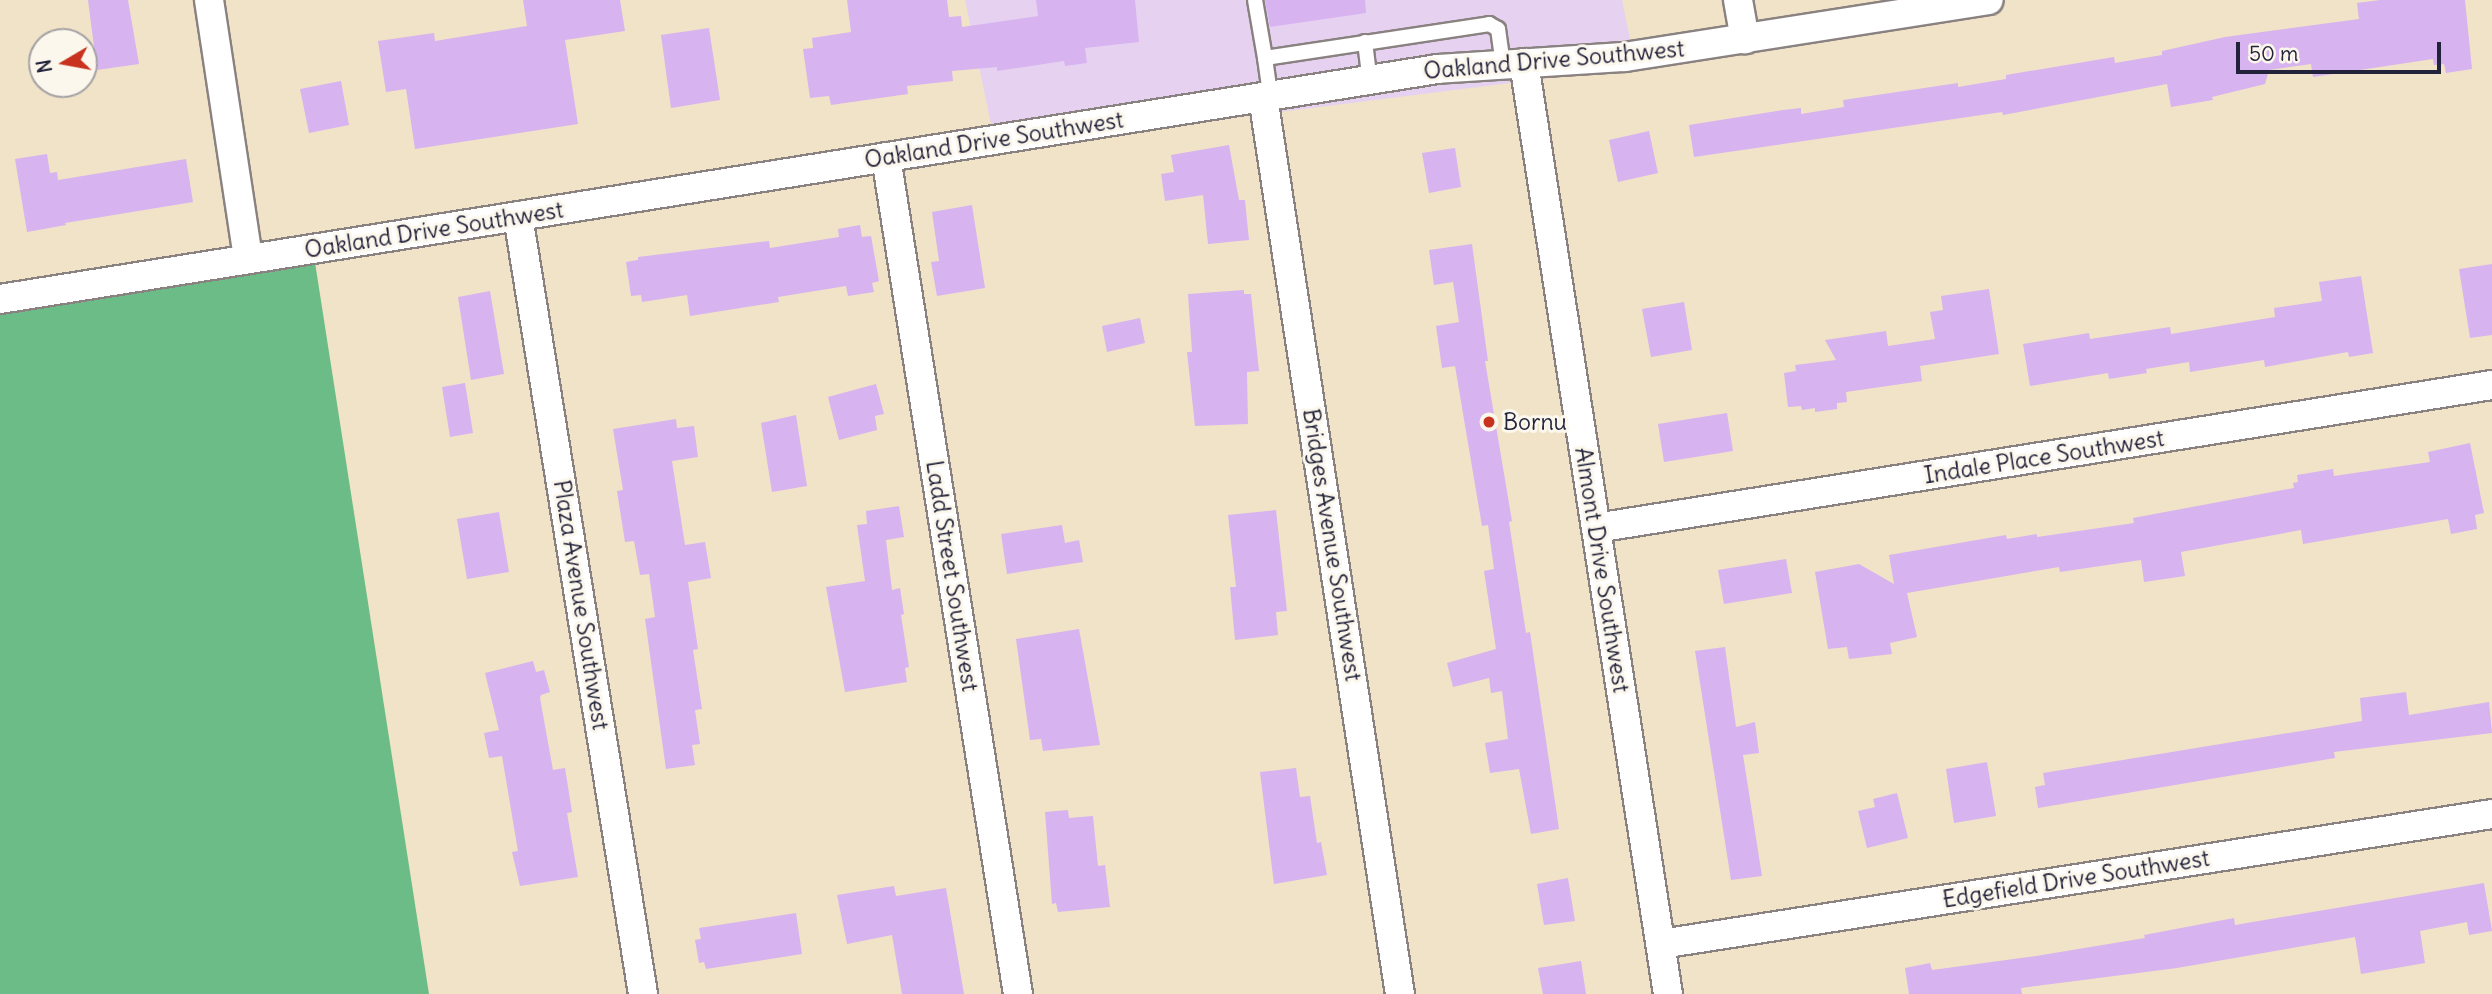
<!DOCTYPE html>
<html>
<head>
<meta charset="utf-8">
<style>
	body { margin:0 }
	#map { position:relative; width:2492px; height:994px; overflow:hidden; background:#f1e3c7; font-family:Delius,sans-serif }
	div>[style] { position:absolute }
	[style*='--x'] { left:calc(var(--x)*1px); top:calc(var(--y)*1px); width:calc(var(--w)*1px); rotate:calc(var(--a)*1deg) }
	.built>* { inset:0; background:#e6d2f0 }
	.forest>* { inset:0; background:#6bbc87 }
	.building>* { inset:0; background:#d7b3f0 }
	.roads { filter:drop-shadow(2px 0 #8a8281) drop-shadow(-2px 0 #8a8281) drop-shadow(0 2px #8a8281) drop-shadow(0 -2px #8a8281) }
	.lane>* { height:14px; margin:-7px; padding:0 7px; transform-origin:7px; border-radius:7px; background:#fff }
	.street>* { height:28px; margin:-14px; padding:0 14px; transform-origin:14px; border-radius:14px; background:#fff }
	.dots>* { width:19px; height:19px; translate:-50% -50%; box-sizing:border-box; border:4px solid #fbf7ec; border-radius:50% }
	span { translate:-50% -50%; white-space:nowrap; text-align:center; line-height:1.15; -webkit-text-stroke:6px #fbf7ec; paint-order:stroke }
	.street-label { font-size:23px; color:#22223b }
	.poi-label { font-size:23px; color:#22223b }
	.left { translate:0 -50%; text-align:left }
	.north { position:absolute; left:28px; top:28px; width:70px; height:70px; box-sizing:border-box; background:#fbf7ec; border:2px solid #a4a2a5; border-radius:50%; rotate:260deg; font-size:19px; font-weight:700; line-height:28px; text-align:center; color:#22223b }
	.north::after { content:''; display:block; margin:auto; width:24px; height:32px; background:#c8321e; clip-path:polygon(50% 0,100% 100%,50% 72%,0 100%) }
	.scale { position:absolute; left:2236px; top:42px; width:205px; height:32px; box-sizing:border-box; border:4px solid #22223b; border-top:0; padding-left:9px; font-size:21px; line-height:24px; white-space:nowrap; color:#22223b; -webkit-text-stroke:5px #fbf7ec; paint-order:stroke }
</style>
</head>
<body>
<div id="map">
	<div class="built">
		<div style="clip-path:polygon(965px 0,1622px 0,1636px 67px,996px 148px)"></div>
	</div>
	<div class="forest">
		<div style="clip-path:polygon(314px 256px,429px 994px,0 994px,0 303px)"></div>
	</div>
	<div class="building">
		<div style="clip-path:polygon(88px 0,128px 0,139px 64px,97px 70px)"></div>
		<div style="clip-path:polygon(523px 0,620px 0,625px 31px,565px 40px,578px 124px,415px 149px,406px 89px,386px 92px,378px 41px,434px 33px,435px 41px,527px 26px)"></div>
		<div style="clip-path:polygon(847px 0,947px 0,949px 17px,961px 16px,962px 27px,1038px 16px,1036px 0,1135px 0,1139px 42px,1085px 48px,1087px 63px,1065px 66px,1064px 61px,997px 71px,997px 67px,952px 71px,953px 81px,907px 86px,908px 94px,831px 105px,829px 96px,810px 98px,803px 49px,813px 48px,812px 38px,851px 32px)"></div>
		<div style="clip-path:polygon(1265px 0,1365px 0,1366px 13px,1270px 27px)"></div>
		<div style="clip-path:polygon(2380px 0,2465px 0,2472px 69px,2446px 73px,2444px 64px,2434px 65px,2433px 59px,2313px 77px,2311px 64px,2269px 70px,2265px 84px,2212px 97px,2213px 100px,2171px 107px,2167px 84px,2003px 115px,2002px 112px,1694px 157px,1689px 125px,1783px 110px,1801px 108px,1801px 114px,1844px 107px,1843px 100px,1958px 83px,1958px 87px,2006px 79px,2006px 75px,2114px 57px,2115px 63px,2162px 55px,2162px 51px,2225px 37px,2359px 19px,2357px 3px)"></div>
		<div style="clip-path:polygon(709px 28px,720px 100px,671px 108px,661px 35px)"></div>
		<div style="clip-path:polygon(341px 81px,349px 125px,309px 133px,300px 89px)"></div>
		<div style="clip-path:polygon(1649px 131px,1658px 173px,1618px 182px,1609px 140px)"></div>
		<div style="clip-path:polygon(1229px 145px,1239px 200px,1245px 200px,1249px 240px,1208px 244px,1203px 195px,1165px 201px,1161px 174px,1174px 172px,1171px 155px)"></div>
		<div style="clip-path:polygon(1455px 148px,1461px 187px,1429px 193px,1422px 153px)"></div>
		<div style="clip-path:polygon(47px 154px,50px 173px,57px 172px,58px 180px,186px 159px,193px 202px,65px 223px,66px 225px,27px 232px,15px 159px)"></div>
		<div style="clip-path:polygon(972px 205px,985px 288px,937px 296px,931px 262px,939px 261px,932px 212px)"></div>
		<div style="clip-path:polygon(860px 225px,862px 237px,871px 236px,879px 281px,872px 283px,874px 292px,848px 296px,846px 286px,778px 297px,779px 302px,690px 316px,687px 295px,642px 302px,641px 295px,631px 296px,626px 262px,638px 260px,638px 257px,769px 241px,770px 248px,839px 237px,838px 229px)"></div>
		<div style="clip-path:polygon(1472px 244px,1488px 361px,1485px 361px,1512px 521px,1509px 522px,1526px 633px,1530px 632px,1559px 829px,1531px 834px,1519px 769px,1490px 773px,1485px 743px,1508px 739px,1502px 691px,1491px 693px,1489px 678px,1453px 687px,1447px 663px,1496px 649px,1484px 571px,1494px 569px,1488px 525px,1482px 526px,1455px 366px,1442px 368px,1436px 326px,1459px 322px,1453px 282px,1434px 285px,1429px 250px)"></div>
		<div style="clip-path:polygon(2492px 264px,2492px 335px,2470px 338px,2459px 269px)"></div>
		<div style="clip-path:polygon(2361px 276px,2373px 353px,2349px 357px,2348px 352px,2265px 367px,2264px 360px,2190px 372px,2189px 362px,2146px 369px,2147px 373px,2109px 379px,2108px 373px,2030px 386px,2023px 344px,2089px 333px,2090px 339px,2170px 327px,2171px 334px,2275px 317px,2274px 308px,2322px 301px,2319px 282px)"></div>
		<div style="clip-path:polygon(1989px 289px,1999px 354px,1920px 366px,1922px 381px,1846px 392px,1847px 402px,1837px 403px,1837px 409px,1815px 412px,1815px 408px,1802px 410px,1801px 406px,1788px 407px,1784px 373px,1796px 371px,1795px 365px,1836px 360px,1825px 340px,1886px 331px,1888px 346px,1935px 339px,1930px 312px,1943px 310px,1941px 296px)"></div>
		<div style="clip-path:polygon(1244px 290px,1244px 294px,1251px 294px,1259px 371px,1247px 372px,1248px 424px,1195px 426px,1187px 352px,1192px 352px,1188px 294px)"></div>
		<div style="clip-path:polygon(490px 291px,504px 374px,471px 380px,458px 297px)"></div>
		<div style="clip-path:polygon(1684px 302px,1692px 350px,1651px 357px,1642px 309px)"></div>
		<div style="clip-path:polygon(1140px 318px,1145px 343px,1107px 352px,1102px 326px)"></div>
		<div style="clip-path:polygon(465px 383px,473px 433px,450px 437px,442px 387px)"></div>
		<div style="clip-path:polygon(876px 384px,884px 414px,875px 416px,877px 430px,839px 440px,828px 397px)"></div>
		<div style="clip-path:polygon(1727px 413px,1733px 451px,1664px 462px,1658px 424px)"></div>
		<div style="clip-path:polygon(796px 415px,807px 486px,772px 492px,761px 423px)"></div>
		<div style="clip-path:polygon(676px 419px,677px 428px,694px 426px,698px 457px,672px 461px,685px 545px,705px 542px,711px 578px,688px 582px,698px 649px,693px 650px,702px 709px,695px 710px,700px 744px,692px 745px,695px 765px,666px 769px,645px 619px,655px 617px,649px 574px,640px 575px,634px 541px,625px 542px,617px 491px,623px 490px,613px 429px)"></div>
		<div style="clip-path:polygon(2470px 443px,2484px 513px,2475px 515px,2477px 529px,2451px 534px,2448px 519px,2303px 544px,2301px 530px,2181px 552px,2185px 576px,2144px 582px,2141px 560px,2060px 572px,2059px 567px,1907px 593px,1917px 637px,1890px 643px,1892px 654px,1849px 659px,1847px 647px,1828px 649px,1815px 572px,1859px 564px,1894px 584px,1889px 555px,2006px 535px,2007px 539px,2037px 534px,2037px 537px,2134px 523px,2133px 518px,2294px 488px,2293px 483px,2298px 482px,2297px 475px,2333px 469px,2334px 476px,2430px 462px,2428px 452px)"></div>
		<div style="clip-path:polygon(899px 506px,904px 537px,886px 540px,892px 590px,900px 588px,904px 614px,901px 615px,909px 667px,905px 668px,907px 682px,845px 692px,826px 587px,865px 581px,857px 525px,867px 524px,866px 511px)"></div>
		<div style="clip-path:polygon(1276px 510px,1287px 611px,1276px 612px,1278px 635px,1235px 640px,1230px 587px,1236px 587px,1228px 515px)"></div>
		<div style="clip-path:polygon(499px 512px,509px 572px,467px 579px,457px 519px)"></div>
		<div style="clip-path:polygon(1062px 525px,1065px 543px,1079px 540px,1083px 562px,1007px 574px,1001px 534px)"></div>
		<div style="clip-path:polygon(1786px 559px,1792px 593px,1724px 604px,1718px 570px)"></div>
		<div style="clip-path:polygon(1079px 629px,1100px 745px,1043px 751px,1041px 739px,1030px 740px,1016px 639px)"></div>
		<div style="clip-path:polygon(1725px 647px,1736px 727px,1755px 722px,1759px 753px,1743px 755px,1762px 876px,1731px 880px,1695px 651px)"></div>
		<div style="clip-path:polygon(533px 661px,536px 672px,544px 670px,550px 692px,541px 695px,540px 698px,553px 770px,565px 768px,572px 812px,567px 813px,578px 877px,520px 886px,512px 852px,518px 851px,502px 756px,489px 758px,484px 733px,499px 730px,485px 673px)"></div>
		<div style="clip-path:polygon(2406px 692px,2409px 715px,2489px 702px,2492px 733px,2334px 752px,2335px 758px,2038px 808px,2035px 787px,2045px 785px,2043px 773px,2362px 721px,2360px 698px)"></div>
		<div style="clip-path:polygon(1987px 762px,1996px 816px,1954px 823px,1946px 769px)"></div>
		<div style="clip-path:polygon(1296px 768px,1300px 797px,1310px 796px,1317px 843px,1321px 842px,1327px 875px,1274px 884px,1260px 772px)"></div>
		<div style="clip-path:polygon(1897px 793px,1908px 838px,1867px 848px,1858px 811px,1875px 807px,1873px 799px)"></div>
		<div style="clip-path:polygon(1068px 810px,1069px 818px,1093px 816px,1098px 866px,1105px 865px,1110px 907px,1058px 912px,1056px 903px,1052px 904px,1045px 812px)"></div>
		<div style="clip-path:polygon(1568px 878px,1575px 921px,1544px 925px,1537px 884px)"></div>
		<div style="clip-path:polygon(2484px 883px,2492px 931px,2469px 935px,2467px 922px,2420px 931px,2425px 963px,2361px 974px,2355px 937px,2177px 968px,2021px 988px,2022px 994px,1909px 994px,1905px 968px,1930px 963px,1932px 970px,2036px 956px,2145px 938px,2144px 935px,2234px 918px,2235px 925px)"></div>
		<div style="clip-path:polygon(894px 886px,896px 896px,946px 888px,964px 994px,902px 994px,892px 935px,847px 944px,837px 895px)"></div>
		<div style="clip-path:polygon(796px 913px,802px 954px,706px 969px,704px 962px,699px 963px,695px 940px,701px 939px,699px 928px)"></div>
		<div style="clip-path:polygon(1581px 961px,1586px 994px,1543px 994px,1538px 968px)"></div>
	</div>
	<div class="roads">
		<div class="lane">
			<div style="--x:1255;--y:0;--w:59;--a:80.2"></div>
			<div style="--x:1265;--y:58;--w:227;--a:-8.6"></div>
			<div style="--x:1489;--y:24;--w:10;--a:29"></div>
			<div style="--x:1498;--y:29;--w:36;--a:82"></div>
			<div style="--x:1365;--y:42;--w:38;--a:83"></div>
			<div style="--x:1265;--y:58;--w:37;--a:82"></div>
		</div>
		<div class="street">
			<div style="--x:209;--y:0;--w:262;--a:81.4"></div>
			<div style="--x:1738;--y:0;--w:40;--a:80"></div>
			<div style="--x:1524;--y:63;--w:942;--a:81.21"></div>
			<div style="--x:1263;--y:97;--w:907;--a:81.32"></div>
			<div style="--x:886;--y:157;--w:847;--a:81.04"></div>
			<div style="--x:518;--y:216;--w:788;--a:80.87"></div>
			<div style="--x:0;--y:299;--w:1455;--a:-9.09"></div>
			<div style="--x:1437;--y:69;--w:188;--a:-3.7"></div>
			<div style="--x:1625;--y:57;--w:368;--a:-8.9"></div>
			<div style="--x:1596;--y:528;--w:907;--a:-9.07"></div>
			<div style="--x:1661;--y:944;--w:841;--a:-8.89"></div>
		</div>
	</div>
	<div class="dots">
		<div style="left:1489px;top:422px;background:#c8321e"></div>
	</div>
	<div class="street-label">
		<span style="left:1554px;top:60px;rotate:-5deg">Oakland Drive Southwest</span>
		<span style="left:994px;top:140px;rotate:-9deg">Oakland Drive Southwest</span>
		<span style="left:434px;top:230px;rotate:-9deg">Oakland Drive Southwest</span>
		<span style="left:2044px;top:457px;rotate:-9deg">Indale Place Southwest</span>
		<span style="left:1332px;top:545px;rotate:81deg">Bridges Avenue Southwest</span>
		<span style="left:1602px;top:570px;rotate:81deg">Almont Drive Southwest</span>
		<span style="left:952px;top:576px;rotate:81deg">Ladd Street Southwest</span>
		<span style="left:581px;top:605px;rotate:81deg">Plaza Avenue Southwest</span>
		<span style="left:2076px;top:879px;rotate:-9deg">Edgefield Drive Southwest</span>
	</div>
	<div class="poi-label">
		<span class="left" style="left:1503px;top:422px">Bornu</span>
	</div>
	<div class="north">N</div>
	<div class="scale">50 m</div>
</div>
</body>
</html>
